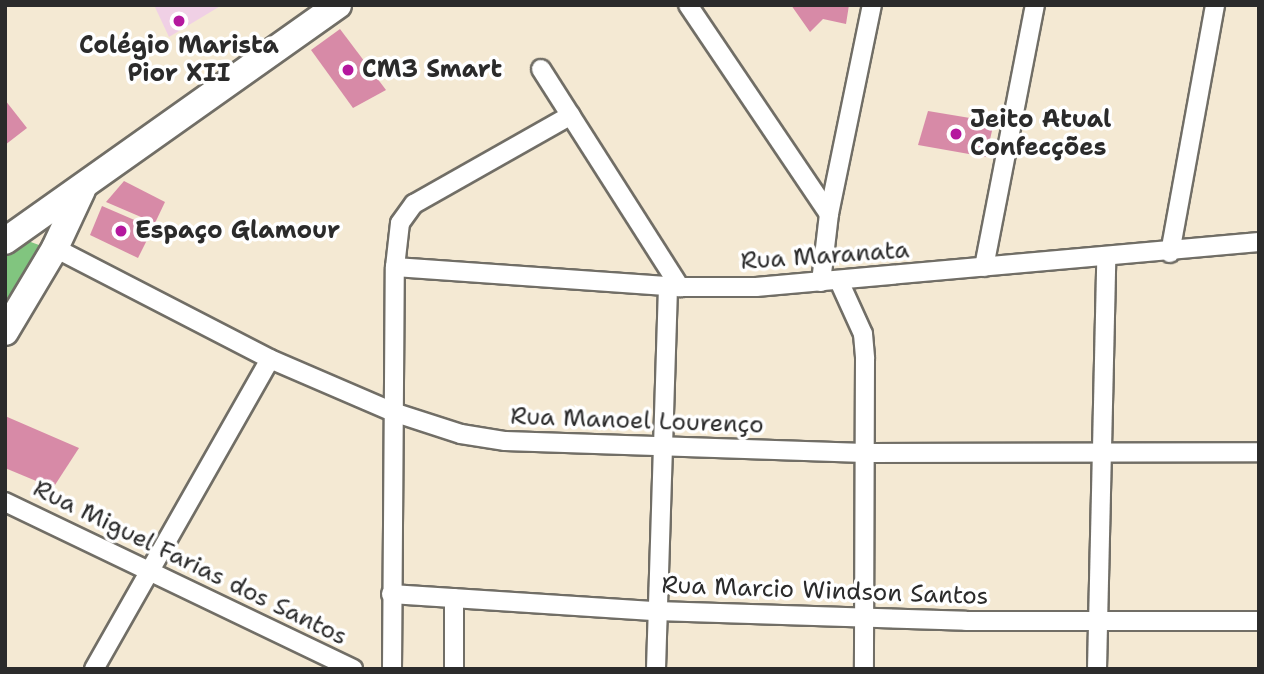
<!DOCTYPE html>
<html>
<head>
<meta charset="utf-8">
<style>
	body { margin:0 }
	#map { position:relative; width:1264px; height:674px; overflow:hidden; background:#f4e9d3; font-family:"Shantell Sans",sans-serif }
	div>[style] { position:absolute }
	[style*='--x'] { left:calc(var(--x)*1px); top:calc(var(--y)*1px); width:calc(var(--w)*1px); rotate:calc(var(--a)*1deg) }
	.built>* { inset:0; background:#f0d0e5 }
	.green>* { inset:0; background:#81c57f }
	.building>* { inset:0; background:#d78aa7 }
	.roads { filter:drop-shadow(2px 0 #716e66) drop-shadow(-2px 0 #716e66) drop-shadow(0 2px #716e66) drop-shadow(0 -2px #716e66) }
	.street>* { height:18px; margin:-9px; padding:0 9px; transform-origin:9px; border-radius:9px; background:#fff }
	.secondary>* { height:26px; margin:-13px; padding:0 13px; transform-origin:13px; border-radius:13px; background:#fff }
	.dots>* { width:19px; height:19px; translate:-50% -50%; box-sizing:border-box; border:4px solid #fff; border-radius:50% }
	span { translate:-50% -50%; white-space:nowrap; text-align:center; line-height:1.15; -webkit-text-stroke:7px #fff; paint-order:stroke }
	.poi-label { font-size:24px; color:#2b2b2b; font-weight:700 }
	.left { translate:0 -50%; text-align:left }
	.street-label { font-size:24px; color:#2b2b2b }
	.frame { position:absolute; inset:0; border:7px solid #2b2b2b; pointer-events:none }
</style>
</head>
<body>
<div id="map">
	<div class="built">
		<div style="clip-path:polygon(154px 5px,222px 5px,169px 37px)"></div>
	</div>
	<div class="green">
		<div style="clip-path:polygon(28px 241px,39px 245px,39px 253px,5px 311px,5px 253px)"></div>
	</div>
	<div class="building">
		<div style="clip-path:polygon(791px 5px,849px 5px,846px 24px,823px 19px,810px 32px)"></div>
		<div style="clip-path:polygon(340px 29px,386px 90px,353px 108px,311px 50px)"></div>
		<div style="clip-path:polygon(5px 100px,27px 128px,5px 145px)"></div>
		<div style="clip-path:polygon(928px 111px,994px 122px,986px 157px,918px 145px)"></div>
		<div style="clip-path:polygon(124px 181px,165px 202px,155px 223px,106px 202px)"></div>
		<div style="clip-path:polygon(102px 206px,153px 228px,138px 258px,90px 235px)"></div>
		<div style="clip-path:polygon(5px 416px,79px 448px,53px 488px,5px 468px)"></div>
	</div>
	<div class="roads">
		<div class="street">
			<div style="--x:688;--y:5;--w:252;--a:56"></div>
			<div style="--x:541;--y:69;--w:259;--a:57.5"></div>
			<div style="--x:55;--y:248;--w:242;--a:27.3"></div>
			<div style="--x:270;--y:359;--w:134;--a:23.3"></div>
			<div style="--x:393;--y:412;--w:71;--a:17.9"></div>
			<div style="--x:461;--y:434;--w:45;--a:9"></div>
			<div style="--x:505;--y:441;--w:360;--a:1.9"></div>
			<div style="--x:865;--y:453;--w:394;--a:-0.1"></div>
			<div style="--x:1170;--y:253;--w:252;--a:-79.7"></div>
			<div style="--x:395;--y:267;--w:286;--a:4"></div>
			<div style="--x:680;--y:287;--w:76;--a:0"></div>
			<div style="--x:756;--y:287;--w:505;--a:-5.11"></div>
			<div style="--x:984;--y:267;--w:267;--a:-79"></div>
			<div style="--x:839;--y:281;--w:58;--a:65.6"></div>
			<div style="--x:863;--y:334;--w:25;--a:85"></div>
			<div style="--x:865;--y:359;--w:310;--a:90.2"></div>
			<div style="--x:821;--y:282;--w:68;--a:-83.3"></div>
			<div style="--x:829;--y:214;--w:213;--a:-78.4"></div>
			<div style="--x:5;--y:502;--w:386;--a:25.6"></div>
			<div style="--x:391;--y:594;--w:266;--a:3.7"></div>
			<div style="--x:656;--y:611;--w:310;--a:1.8"></div>
			<div style="--x:966;--y:621;--w:293;--a:0"></div>
			<div style="--x:94;--y:669;--w:356;--a:-60.4"></div>
			<div style="--x:392;--y:669;--w:402;--a:-89.6"></div>
			<div style="--x:395;--y:267;--w:44;--a:-83.5"></div>
			<div style="--x:400;--y:223;--w:24;--a:-54"></div>
			<div style="--x:414;--y:204;--w:180;--a:-29.5"></div>
			<div style="--x:454;--y:669;--w:71;--a:-90"></div>
			<div style="--x:656;--y:669;--w:383;--a:-88.2"></div>
			<div style="--x:1097;--y:669;--w:410;--a:-88.7"></div>
		</div>
		<div class="secondary">
			<div style="--x:5;--y:241;--w:408;--a:-35.3"></div>
			<div style="--x:5;--y:332;--w:98;--a:-59.2"></div>
			<div style="--x:55;--y:248;--w:64;--a:-65"></div>
		</div>
	</div>
	<div class="dots">
		<div style="left:179px;top:21px;background:#b5179e"></div>
		<div style="left:348px;top:70px;background:#b5179e"></div>
		<div style="left:956px;top:134px;background:#b5179e"></div>
		<div style="left:121px;top:231px;background:#b5179e"></div>
	</div>
	<div class="poi-label">
		<span style="left:179px;top:60px">Colégio Marista<br>Pior XII</span>
		<span class="left" style="left:362px;top:70px">CM3 Smart</span>
		<span class="left" style="left:970px;top:134px">Jeito Atual<br>Confecções</span>
		<span class="left" style="left:135px;top:231px">Espaço Glamour</span>
	</div>
	<div class="street-label">
		<span style="left:825px;top:256px;rotate:-4deg">Rua Maranata</span>
		<span style="left:637px;top:421px;rotate:2deg">Rua Manoel Lourenço</span>
		<span style="left:190px;top:563px;rotate:26deg">Rua Miguel Farias dos Santos</span>
		<span style="left:825px;top:591px;rotate:2deg">Rua Marcio Windson Santos</span>
	</div>
	<div class="frame"></div>
</div>
</body>
</html>
